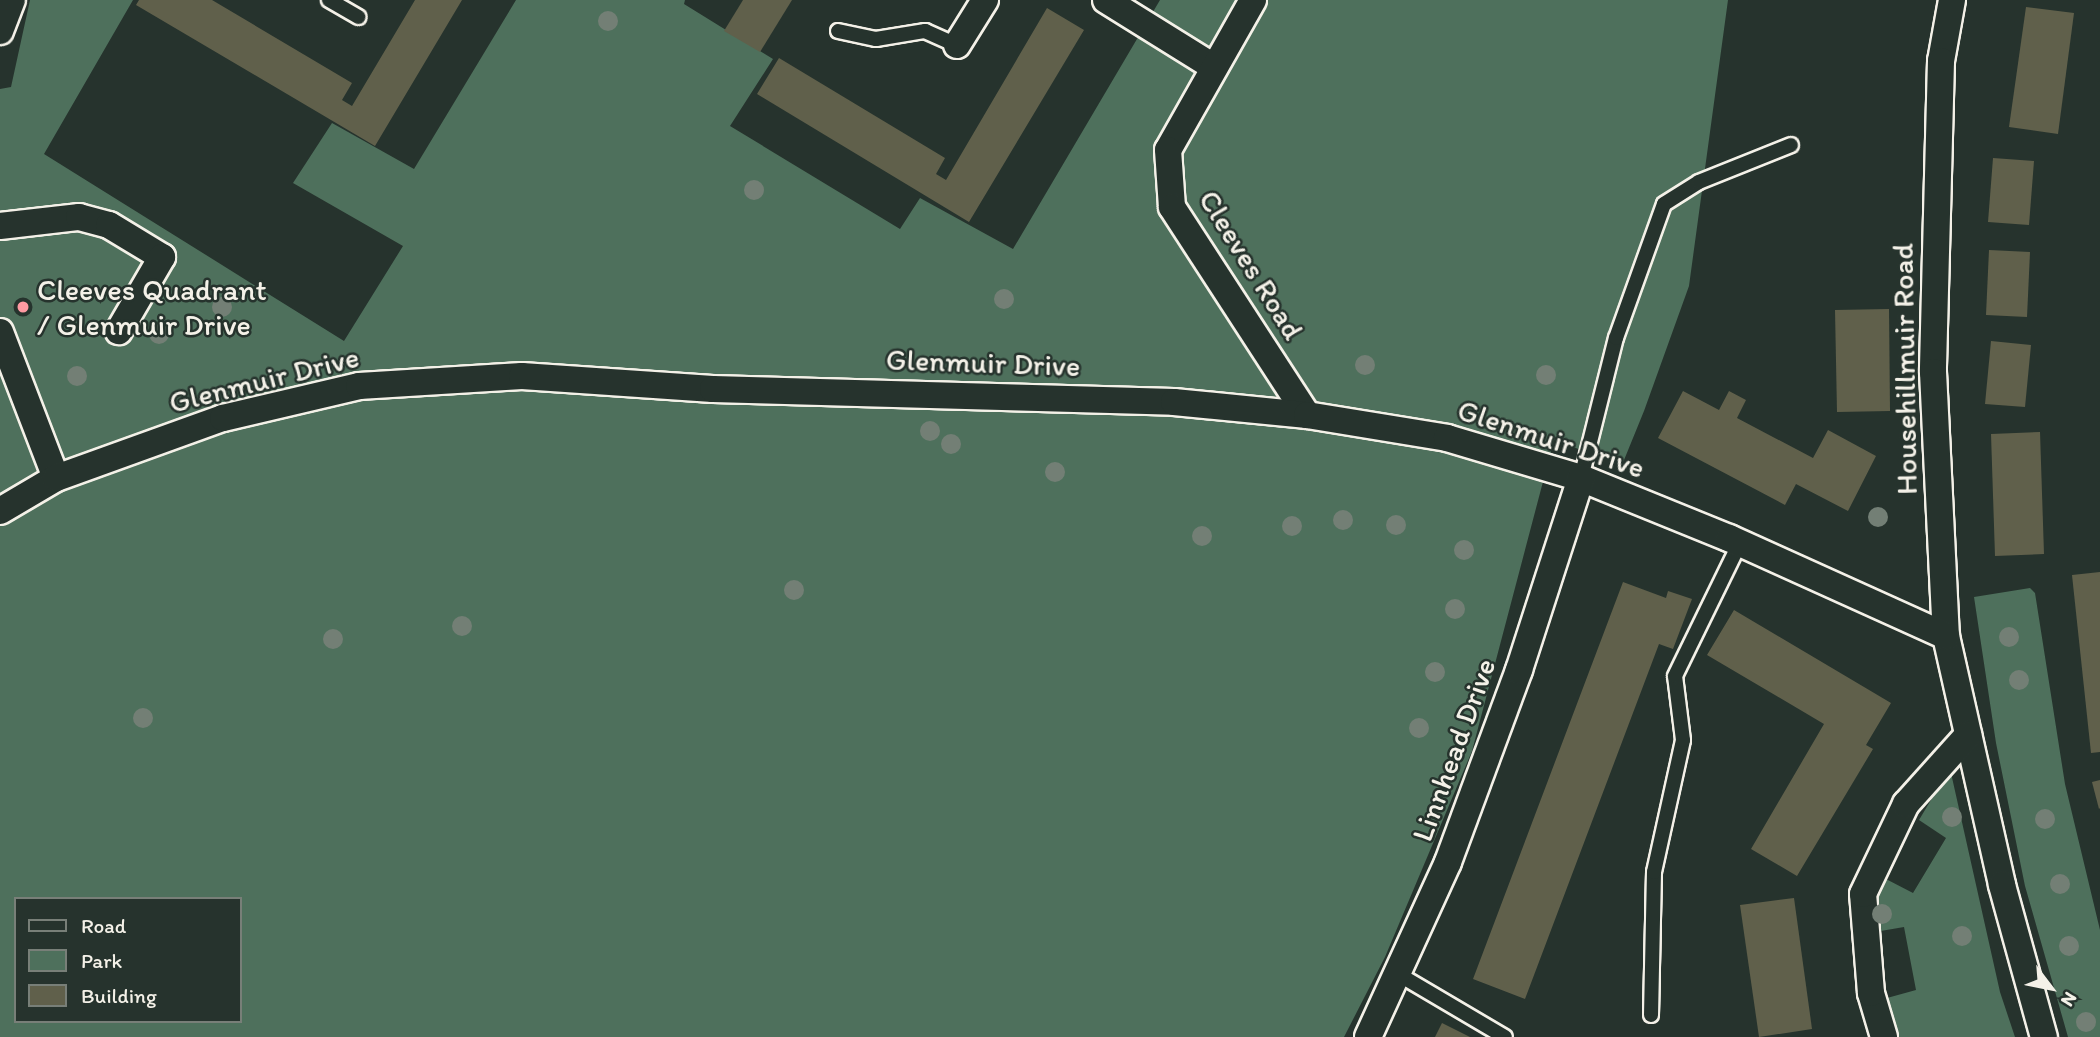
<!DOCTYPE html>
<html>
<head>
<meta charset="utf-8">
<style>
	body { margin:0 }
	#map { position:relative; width:2100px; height:1037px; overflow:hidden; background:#26332d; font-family:Itim,sans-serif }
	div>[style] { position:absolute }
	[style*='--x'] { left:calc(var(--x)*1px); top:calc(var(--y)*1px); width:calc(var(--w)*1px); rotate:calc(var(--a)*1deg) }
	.green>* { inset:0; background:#4e705c }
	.building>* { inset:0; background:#60604b }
	.roads { filter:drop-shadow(2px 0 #f4f1e8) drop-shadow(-2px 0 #f4f1e8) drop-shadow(0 2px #f4f1e8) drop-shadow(0 -2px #f4f1e8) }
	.service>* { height:14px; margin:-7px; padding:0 7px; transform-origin:7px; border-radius:7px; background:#26332d }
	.minor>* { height:26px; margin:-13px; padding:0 13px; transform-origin:13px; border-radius:13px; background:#26332d }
	.trees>* { width:20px; height:20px; margin:-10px; border-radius:50%; background:#737f75 }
	.dots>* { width:19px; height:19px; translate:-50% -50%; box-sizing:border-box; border:4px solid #26332d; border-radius:50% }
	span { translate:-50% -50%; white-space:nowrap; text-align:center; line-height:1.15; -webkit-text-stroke:5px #26332d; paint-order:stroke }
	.street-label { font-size:30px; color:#f4f1e8 }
	.poi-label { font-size:30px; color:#f4f1e8 }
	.left { translate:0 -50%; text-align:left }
	.legend { position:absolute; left:14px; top:897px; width:228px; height:126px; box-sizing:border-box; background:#26332d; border:2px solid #787f78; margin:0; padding:9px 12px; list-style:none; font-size:21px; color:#f4f1e8 }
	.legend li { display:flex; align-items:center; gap:14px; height:35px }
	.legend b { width:35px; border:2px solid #787f78 }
	.north { position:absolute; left:2016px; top:953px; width:70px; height:70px; -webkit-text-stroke:5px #26332d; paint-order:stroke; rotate:122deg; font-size:19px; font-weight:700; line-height:28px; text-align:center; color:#f4f1e8 }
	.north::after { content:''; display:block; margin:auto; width:24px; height:32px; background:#f4f1e8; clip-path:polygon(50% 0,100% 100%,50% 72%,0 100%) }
</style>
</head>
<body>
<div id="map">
	<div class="green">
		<div style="clip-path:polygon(evenodd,30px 0,133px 0,44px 154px,344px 341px,403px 246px,293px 183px,332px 123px,414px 169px,516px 0,685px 0,684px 4px,773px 59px,730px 126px,900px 229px,920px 198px,1013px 249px,1160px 0,1728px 0,1689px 286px,1644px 411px,1622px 465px,1554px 440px,1472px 751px,1385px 957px,1344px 1037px,0 1037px,0 89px,11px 87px,30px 0,16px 899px,240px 899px,240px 1021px,16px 1021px,16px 899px)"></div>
		<div style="clip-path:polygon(2030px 588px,2035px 593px,2065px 784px,2100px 930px,2100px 1037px,2068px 1037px,2025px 886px,1996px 743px,1974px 597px)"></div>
		<div style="clip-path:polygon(1947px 773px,1951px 773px,2000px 992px,2015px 1037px,1896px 1037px,1887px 998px,1916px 990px,1904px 927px,1875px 932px,1874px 901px,1884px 878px,1913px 893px,1946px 838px,1919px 820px)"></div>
	</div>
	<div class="building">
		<div style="clip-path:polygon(139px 0,212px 0,352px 83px,342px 100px,352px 106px,415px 0,462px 0,375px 146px,136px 5px)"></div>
		<div style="clip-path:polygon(743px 0,792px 0,760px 52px,724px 31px)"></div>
		<div style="clip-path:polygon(2026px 7px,2074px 13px,2058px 134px,2009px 127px)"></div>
		<div style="clip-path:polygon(1047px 8px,1084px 30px,969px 222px,757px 94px,779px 58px,945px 158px,936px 174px,946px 180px)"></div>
		<div style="clip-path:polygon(1993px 158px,2034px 161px,2029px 225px,1988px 222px)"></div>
		<div style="clip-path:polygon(1989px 250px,2030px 252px,2027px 317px,1986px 315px)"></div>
		<div style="clip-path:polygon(1889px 309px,1890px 411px,1837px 412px,1835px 310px)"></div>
		<div style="clip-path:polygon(1991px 341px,2031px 345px,2025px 407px,1985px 404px)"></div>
		<div style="clip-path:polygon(1683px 391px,1719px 410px,1729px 391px,1746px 400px,1737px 418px,1813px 458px,1828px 430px,1876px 456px,1848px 511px,1796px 484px,1785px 505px,1658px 438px)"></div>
		<div style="clip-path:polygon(2040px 432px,2044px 554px,1995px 556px,1991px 434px)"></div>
		<div style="clip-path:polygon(2100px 572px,2100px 752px,2091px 753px,2072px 575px)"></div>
		<div style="clip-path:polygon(1623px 582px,1666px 598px,1668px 591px,1692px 599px,1673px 649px,1659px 644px,1525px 999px,1473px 979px)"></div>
		<div style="clip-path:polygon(1734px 610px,1891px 703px,1866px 745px,1873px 749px,1797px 876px,1751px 849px,1824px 724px,1707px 655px)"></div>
		<div style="clip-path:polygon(2100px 780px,2100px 808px,2099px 809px,2092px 782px)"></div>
		<div style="clip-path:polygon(1794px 898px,1812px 1029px,1759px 1037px,1740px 905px)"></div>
		<div style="clip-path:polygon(1442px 1023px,1470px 1037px,1435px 1037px)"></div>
	</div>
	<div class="roads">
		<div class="service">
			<div style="--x:329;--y:0;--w:34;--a:30"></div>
			<div style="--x:838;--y:31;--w:39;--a:12"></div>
			<div style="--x:876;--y:39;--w:50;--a:-9.3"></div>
			<div style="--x:925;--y:31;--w:35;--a:24"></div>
			<div style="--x:1581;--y:478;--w:144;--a:-76"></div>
			<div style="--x:1616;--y:338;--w:142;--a:-70.3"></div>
			<div style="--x:1664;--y:204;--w:41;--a:-32.2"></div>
			<div style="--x:1699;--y:182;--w:99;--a:-21.9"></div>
			<div style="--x:1398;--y:974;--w:124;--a:30.5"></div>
			<div style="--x:1651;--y:1015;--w:143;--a:-88.8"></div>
			<div style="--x:1654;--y:872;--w:135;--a:-77.6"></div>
			<div style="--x:1683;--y:740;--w:64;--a:-97.1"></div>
			<div style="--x:1675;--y:676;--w:148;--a:-64"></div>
		</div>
		<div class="minor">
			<div style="--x:1106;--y:0;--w:125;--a:31.9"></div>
			<div style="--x:1253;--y:0;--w:172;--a:119.5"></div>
			<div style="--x:1168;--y:150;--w:57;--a:86"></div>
			<div style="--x:1172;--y:207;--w:248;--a:57"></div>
			<div style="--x:1952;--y:0;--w:62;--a:100.2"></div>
			<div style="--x:1941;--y:61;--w:311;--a:91.5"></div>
			<div style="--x:1933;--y:372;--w:264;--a:87.2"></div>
			<div style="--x:1946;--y:636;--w:255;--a:77.3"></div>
			<div style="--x:2002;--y:885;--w:158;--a:74.6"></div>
			<div style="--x:0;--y:31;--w:33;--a:-69"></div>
			<div style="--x:957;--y:45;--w:53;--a:-58.1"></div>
			<div style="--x:0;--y:226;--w:80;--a:-6.5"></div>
			<div style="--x:79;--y:217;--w:31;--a:15"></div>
			<div style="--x:109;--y:225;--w:62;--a:31.1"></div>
			<div style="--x:162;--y:257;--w:86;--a:120.2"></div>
			<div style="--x:0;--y:332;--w:156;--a:69"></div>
			<div style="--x:0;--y:511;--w:65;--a:-30.5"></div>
			<div style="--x:56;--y:478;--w:177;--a:-19.8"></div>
			<div style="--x:223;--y:418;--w:140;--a:-13.2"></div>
			<div style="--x:359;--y:386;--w:163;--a:-3.5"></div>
			<div style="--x:522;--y:376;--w:191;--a:3.9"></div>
			<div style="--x:713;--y:389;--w:461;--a:1.6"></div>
			<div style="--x:1174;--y:402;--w:134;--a:5.6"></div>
			<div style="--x:1307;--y:415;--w:142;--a:9.3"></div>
			<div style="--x:1447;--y:438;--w:140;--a:16.6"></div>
			<div style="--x:1581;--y:478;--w:160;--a:22.1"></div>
			<div style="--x:1729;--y:538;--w:238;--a:24.3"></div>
			<div style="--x:1368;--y:1037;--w:192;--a:-65.4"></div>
			<div style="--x:1448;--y:862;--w:205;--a:-69.7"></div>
			<div style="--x:1519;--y:670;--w:202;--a:-72.1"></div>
			<div style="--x:1884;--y:1037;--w:46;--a:-106.5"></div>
			<div style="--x:1871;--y:993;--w:99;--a:-94.6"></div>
			<div style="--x:1863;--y:894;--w:100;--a:-64.5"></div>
			<div style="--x:1906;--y:804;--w:93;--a:-48.1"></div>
		</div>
	</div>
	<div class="trees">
		<div style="left:608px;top:21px"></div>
		<div style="left:754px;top:190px"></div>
		<div style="left:1004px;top:299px"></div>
		<div style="left:222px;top:307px"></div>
		<div style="left:159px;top:334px"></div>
		<div style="left:1365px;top:365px"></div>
		<div style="left:1546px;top:375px"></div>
		<div style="left:77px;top:376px"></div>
		<div style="left:930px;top:431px"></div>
		<div style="left:951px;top:444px"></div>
		<div style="left:1055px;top:472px"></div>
		<div style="left:1878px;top:517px"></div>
		<div style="left:1343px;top:520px"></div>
		<div style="left:1396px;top:525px"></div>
		<div style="left:1292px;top:526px"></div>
		<div style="left:1202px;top:536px"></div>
		<div style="left:1464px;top:550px"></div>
		<div style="left:794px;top:590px"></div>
		<div style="left:1455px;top:609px"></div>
		<div style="left:462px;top:626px"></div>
		<div style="left:2009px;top:637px"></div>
		<div style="left:333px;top:639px"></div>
		<div style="left:1435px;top:672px"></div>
		<div style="left:2019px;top:680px"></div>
		<div style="left:143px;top:718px"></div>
		<div style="left:1419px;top:728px"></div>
		<div style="left:1952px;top:817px"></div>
		<div style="left:2045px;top:819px"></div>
		<div style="left:2060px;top:884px"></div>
		<div style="left:1882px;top:914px"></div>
		<div style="left:1962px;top:936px"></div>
		<div style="left:2069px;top:946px"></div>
		<div style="left:2086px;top:1022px"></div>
	</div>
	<div class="dots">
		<div style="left:23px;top:307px;background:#ff9aa2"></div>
	</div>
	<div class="street-label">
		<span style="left:1251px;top:265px;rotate:58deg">Cleeves Road</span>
		<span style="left:983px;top:363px;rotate:2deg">Glenmuir Drive</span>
		<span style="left:1905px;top:369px;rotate:-91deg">Househillmuir Road</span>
		<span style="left:264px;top:380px;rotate:-14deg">Glenmuir Drive</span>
		<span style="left:1551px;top:439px;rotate:18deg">Glenmuir Drive</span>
		<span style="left:1454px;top:750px;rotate:-70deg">Linnhead Drive</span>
	</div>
	<div class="poi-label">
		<span class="left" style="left:37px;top:307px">Cleeves Quadrant<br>/ Glenmuir Drive</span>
	</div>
	<ul class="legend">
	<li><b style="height:9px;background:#26332d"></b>Road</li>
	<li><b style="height:19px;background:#4e705c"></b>Park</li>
	<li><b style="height:19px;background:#60604b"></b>Building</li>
	</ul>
	<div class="north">N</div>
</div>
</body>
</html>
